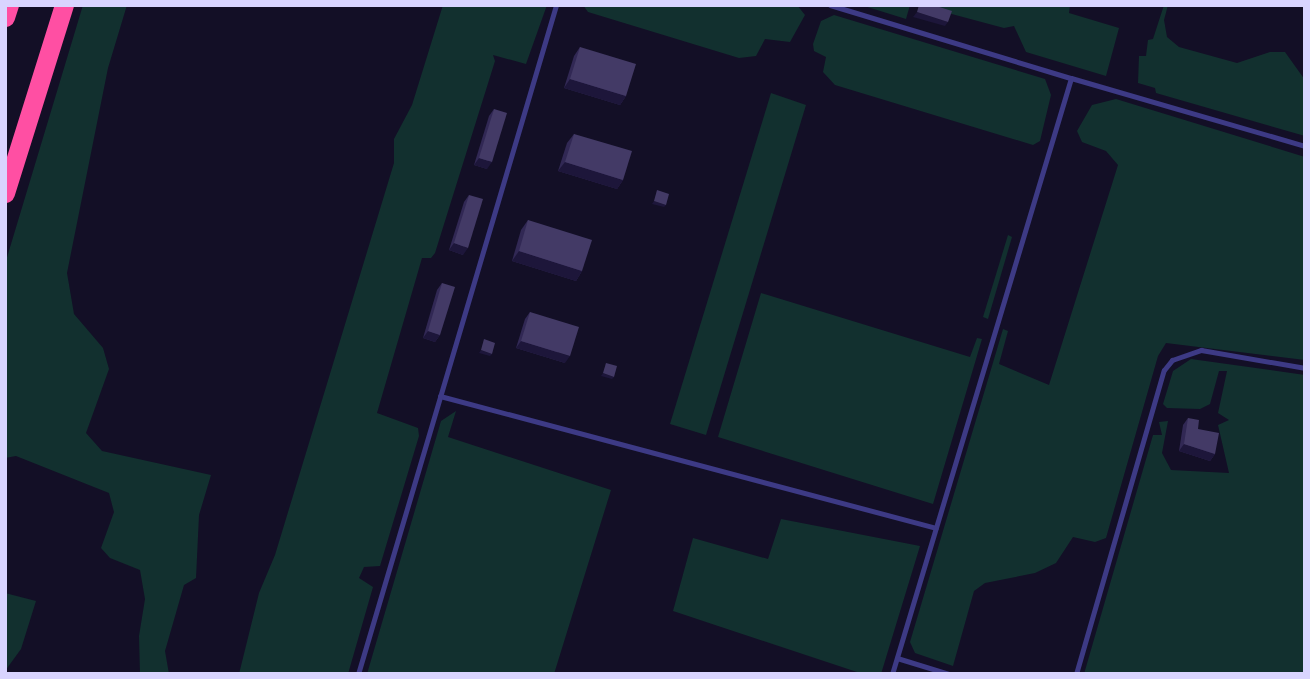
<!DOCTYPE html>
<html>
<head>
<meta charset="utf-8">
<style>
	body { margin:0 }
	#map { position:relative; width:1310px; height:679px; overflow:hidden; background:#130f26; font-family:"Nunito Sans",sans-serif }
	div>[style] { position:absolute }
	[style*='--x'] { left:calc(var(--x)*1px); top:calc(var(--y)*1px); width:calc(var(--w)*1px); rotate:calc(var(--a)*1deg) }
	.green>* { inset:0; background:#12302f }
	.lane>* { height:5px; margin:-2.5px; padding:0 2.5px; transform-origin:2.5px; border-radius:2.5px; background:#3d3a85 }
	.highway>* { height:19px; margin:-9.5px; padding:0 9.5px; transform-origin:9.5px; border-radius:9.5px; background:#ff4fa3 }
	.wall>* { inset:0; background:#312854 }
	.shaded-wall>* { inset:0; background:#1d163a }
	.building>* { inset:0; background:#433a66 }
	span { translate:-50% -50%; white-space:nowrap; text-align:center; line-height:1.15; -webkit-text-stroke:7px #130f26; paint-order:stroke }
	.frame { position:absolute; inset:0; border:7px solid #d9d4ff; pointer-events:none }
</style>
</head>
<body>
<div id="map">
	<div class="green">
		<div style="clip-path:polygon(83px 5px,127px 5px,108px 68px,67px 273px,74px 314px,103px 348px,109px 369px,86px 433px,102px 451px,211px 475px,199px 515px,196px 578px,184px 585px,165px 651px,169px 674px,140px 674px,139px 636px,145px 599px,140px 570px,110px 558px,101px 548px,114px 512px,109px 493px,16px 456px,5px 458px,5px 264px)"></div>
		<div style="clip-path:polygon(443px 5px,547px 5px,526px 64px,493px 55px,495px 61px,435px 253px,431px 258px,422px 258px,377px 413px,418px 428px,419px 436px,380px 566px,364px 567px,359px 578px,373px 587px,348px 674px,239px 674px,259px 593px,275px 555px,394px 163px,394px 139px,412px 105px)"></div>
		<div style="clip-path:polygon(583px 5px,797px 5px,805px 15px,790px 42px,765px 39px,756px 56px,739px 58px,588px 12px)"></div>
		<div style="clip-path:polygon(861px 5px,910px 5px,906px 19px)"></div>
		<div style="clip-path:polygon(918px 5px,1070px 5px,1069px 13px,1119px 28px,1106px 76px,1026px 52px,1014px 26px,1004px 28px)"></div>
		<div style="clip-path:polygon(1164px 5px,1168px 5px,1164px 20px,1167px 37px,1179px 47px,1237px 63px,1270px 52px,1285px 52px,1305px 80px,1305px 136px,1156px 93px,1155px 88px,1138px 83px,1139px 56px,1146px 56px,1148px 40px,1153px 39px)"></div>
		<div style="clip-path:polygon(834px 15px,1045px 79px,1051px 95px,1040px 141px,1033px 145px,835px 85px,823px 72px,826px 57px,814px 51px,813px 44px,821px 21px)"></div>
		<div style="clip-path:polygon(771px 93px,806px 105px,706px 435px,670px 424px)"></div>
		<div style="clip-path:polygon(1116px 99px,1305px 157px,1305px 360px,1166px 343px,1158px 356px,1106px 538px,1095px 542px,1073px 537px,1056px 563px,1035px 573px,985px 583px,974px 591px,953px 666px,915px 653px,910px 642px,1003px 329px,1008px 331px,999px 364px,1049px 385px,1118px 165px,1106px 151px,1082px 142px,1077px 131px,1092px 105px)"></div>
		<div style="clip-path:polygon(1008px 235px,1012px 237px,988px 319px,983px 317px)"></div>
		<div style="clip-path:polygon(761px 293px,970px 357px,977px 338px,982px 339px,933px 504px,718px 437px)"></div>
		<div style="clip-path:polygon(1191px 359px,1305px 375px,1305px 674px,1084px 674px,1153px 435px,1162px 435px,1159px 422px,1168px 421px,1162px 453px,1171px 470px,1229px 473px,1218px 425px,1229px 420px,1218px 413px,1227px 371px,1219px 371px,1210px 404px,1200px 409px,1167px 408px,1163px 404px,1173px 371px)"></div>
		<div style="clip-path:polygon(456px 411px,448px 437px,611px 490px,554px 674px,367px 674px,441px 421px)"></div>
		<div style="clip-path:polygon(781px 519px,920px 546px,881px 674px,863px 674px,673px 611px,693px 538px,768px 559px)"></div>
		<div style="clip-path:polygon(5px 593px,36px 601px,21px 649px,5px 671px)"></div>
	</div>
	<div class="lane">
		<div style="--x:830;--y:5;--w:252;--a:16.9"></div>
		<div style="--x:440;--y:396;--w:513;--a:14.9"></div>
		<div style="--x:897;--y:658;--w:54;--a:17.1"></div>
		<div style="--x:358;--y:674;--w:698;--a:-73.51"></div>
		<div style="--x:892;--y:674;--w:622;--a:-73.28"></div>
		<div style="--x:1071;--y:78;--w:244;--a:16.2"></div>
		<div style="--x:1076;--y:674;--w:316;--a:-73.9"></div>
		<div style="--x:1164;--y:370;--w:13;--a:-51"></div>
		<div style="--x:1172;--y:360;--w:31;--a:-19"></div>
		<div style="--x:1201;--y:350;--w:106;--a:9.8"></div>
	</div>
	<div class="highway">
		<div style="--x:5;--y:17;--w:13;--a:-72"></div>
		<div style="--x:5;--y:193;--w:197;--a:-72.6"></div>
	</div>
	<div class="wall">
		<div style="clip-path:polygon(580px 47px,626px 96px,620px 105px,564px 88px,574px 56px)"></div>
		<div style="clip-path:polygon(494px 109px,487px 169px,474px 165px,489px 116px)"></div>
		<div style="clip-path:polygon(574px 134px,623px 180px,617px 189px,558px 171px,567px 143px)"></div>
		<div style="clip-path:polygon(469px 195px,463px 255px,449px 250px,464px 202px)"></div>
		<div style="clip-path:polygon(528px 220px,582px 271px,576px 281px,512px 261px,521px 230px)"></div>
		<div style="clip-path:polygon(442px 283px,440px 335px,435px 342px,423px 338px,437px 290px)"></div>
		<div style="clip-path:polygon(530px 312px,565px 363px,516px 348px,525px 319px)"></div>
		<div style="clip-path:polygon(1188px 418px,1198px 429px,1215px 454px,1210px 461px,1179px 451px,1183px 425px)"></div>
	</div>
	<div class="shaded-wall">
		<div style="clip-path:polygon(917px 12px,948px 22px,945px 26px,913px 17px)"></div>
		<div style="clip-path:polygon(570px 79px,626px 96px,620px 105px,564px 88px)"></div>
		<div style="clip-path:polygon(479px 158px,492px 162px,487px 169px,474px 165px)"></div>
		<div style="clip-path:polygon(565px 162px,623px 180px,617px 189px,558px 171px)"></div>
		<div style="clip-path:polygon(654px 201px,666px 205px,664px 207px,652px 204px)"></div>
		<div style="clip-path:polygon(454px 243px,468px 248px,463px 255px,449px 250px)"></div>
		<div style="clip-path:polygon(519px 251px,582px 271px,576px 281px,512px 261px)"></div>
		<div style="clip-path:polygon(428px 331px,440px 335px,435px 342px,423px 338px)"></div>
		<div style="clip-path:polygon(521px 341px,570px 356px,565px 363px,516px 348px)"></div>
		<div style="clip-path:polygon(481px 350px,492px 354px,490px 356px,479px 353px)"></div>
		<div style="clip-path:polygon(603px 373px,614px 377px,612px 379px,601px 376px)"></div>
		<div style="clip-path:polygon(1184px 444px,1215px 454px,1210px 461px,1179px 451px)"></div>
	</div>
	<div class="building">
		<div style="clip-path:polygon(919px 5px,933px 5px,952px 11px,948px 22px,917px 12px)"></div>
		<div style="clip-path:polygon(580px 47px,636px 64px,626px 96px,570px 79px)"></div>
		<div style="clip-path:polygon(494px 109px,507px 113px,492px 162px,479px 158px)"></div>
		<div style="clip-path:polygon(574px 134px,632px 151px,623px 180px,565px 162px)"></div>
		<div style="clip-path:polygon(657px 190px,669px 194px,666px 205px,654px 201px)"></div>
		<div style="clip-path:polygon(469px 195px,483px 199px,468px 248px,454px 243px)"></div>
		<div style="clip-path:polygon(528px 220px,592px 240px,582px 271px,519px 251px)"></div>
		<div style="clip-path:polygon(442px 283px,455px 287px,440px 335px,428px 331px)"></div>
		<div style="clip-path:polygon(530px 312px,579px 327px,570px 356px,521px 341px)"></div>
		<div style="clip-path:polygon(484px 339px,495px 343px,492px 354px,481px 350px)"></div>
		<div style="clip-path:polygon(606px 363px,617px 366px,614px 377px,603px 373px)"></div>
		<div style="clip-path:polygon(1188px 418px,1199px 420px,1198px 429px,1219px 433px,1215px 454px,1184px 444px)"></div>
	</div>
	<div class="frame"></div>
</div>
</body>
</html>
